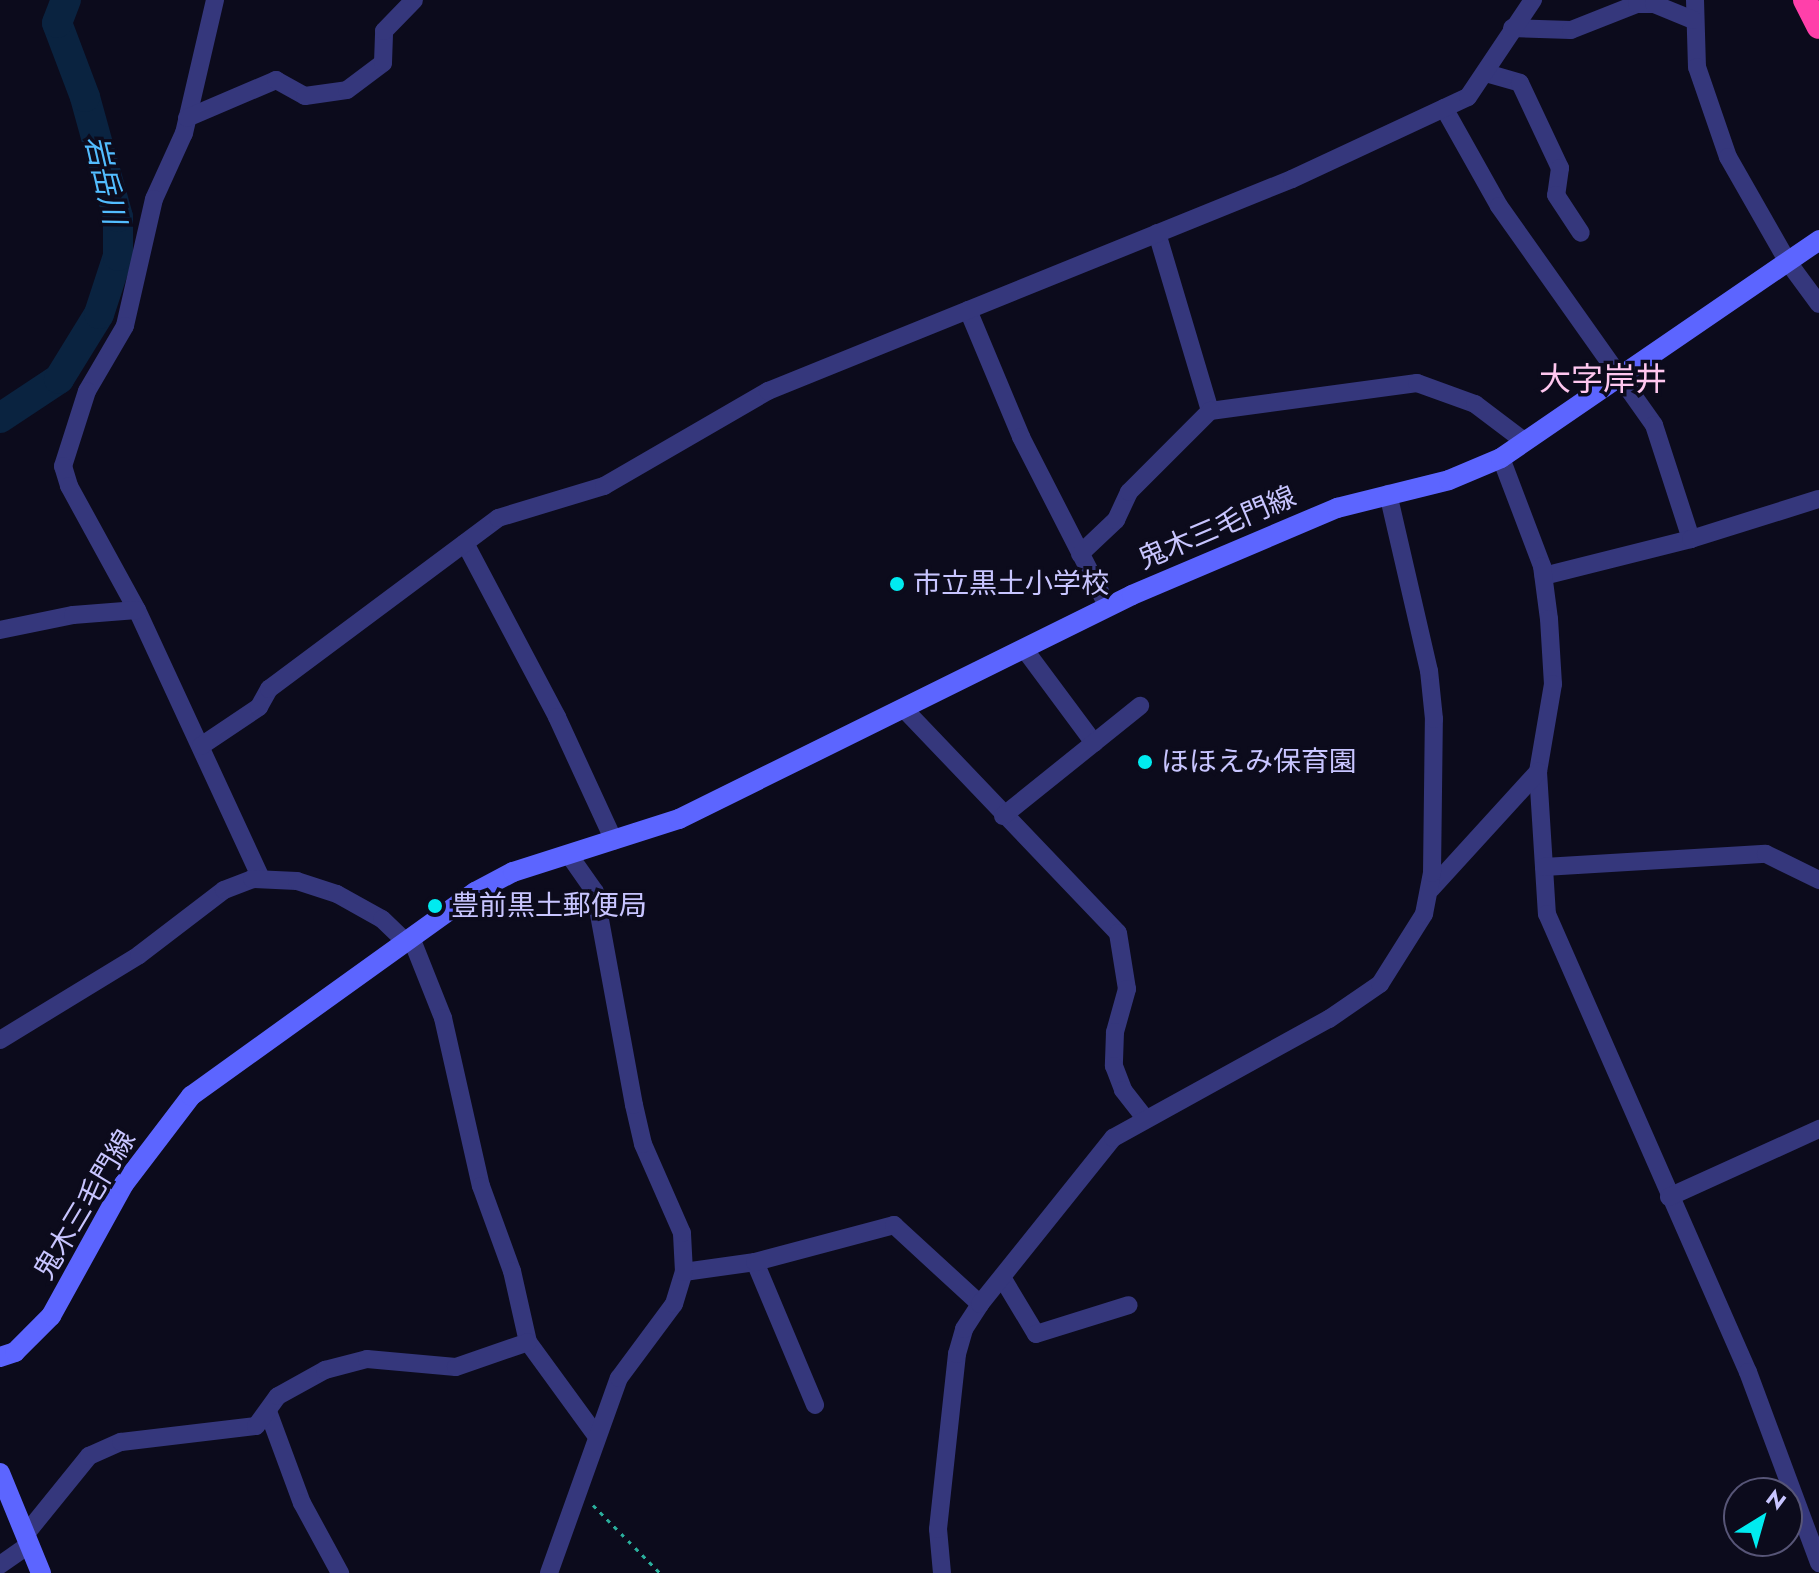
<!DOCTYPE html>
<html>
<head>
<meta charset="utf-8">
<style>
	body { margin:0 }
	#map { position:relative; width:1819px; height:1573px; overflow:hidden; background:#0c0b1c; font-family:Jost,"Noto Sans JP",sans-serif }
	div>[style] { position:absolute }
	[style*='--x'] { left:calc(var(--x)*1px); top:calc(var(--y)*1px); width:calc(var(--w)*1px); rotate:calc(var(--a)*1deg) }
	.river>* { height:30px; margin:-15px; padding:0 15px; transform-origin:15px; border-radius:15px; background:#0a2340 }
	.path>* { height:3px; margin-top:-1.5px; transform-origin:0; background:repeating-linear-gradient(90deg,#2aae9c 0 4px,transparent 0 10px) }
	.street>* { height:18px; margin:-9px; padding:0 9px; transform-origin:9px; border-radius:9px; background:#35377c }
	.secondary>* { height:20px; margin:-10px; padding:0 10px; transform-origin:10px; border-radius:10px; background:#5c65ff }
	.highway>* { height:24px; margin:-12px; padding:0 12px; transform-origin:12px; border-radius:12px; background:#ff40aa }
	.dots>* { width:22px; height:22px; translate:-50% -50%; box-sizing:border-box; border:4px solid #0c0b1c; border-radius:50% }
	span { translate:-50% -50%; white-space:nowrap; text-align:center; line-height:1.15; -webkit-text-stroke:7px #0c0b1c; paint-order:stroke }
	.street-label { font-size:28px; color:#c8c5ff }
	.poi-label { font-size:28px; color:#c8c5ff }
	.left { translate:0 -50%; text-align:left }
	.water-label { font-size:30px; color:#53bdff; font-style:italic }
	.quarter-label { font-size:32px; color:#ffc7ef }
	.north { position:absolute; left:1723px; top:1477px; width:80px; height:80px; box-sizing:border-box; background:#0c0b1c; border:2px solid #575577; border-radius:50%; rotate:37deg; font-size:22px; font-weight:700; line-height:32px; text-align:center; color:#c8c5ff }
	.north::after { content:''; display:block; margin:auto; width:28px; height:36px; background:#00ebf0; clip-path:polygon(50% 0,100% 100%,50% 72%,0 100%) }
</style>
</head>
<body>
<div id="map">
	<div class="river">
		<div style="--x:0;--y:418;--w:71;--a:-33.5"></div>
		<div style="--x:59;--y:379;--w:76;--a:-58.4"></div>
		<div style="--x:99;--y:314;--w:61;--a:-71.9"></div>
		<div style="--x:118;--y:256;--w:39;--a:-90"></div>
		<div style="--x:118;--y:217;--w:124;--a:-105.4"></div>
		<div style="--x:85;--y:97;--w:79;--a:-110.7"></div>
		<div style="--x:57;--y:23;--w:25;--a:-69"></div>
	</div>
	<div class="path">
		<div style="--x:593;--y:1505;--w:95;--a:45.4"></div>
	</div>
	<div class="street">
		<div style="--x:215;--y:0;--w:137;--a:103.1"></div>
		<div style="--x:184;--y:133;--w:72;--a:114.4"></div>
		<div style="--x:154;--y:199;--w:130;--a:102.9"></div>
		<div style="--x:125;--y:326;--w:75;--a:120.3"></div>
		<div style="--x:87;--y:391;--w:79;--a:107.7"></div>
		<div style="--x:63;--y:466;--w:21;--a:73"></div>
		<div style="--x:69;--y:486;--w:141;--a:61.3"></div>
		<div style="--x:137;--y:610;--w:295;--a:65.2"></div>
		<div style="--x:1695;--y:0;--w:67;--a:88.3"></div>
		<div style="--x:1697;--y:67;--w:95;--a:71"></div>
		<div style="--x:1728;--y:157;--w:121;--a:60.3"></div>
		<div style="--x:1788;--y:262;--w:52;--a:53.6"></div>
		<div style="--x:1512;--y:28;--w:59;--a:1.9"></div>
		<div style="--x:1571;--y:30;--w:71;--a:-21.5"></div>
		<div style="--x:1637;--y:4;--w:17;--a:0"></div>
		<div style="--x:1654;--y:4;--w:42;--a:22.3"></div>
		<div style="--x:1486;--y:73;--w:35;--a:16"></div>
		<div style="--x:1520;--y:83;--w:94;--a:64.8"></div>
		<div style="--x:1560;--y:168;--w:27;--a:98"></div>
		<div style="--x:1556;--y:195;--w:45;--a:56.7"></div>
		<div style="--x:1444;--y:108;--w:112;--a:60.7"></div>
		<div style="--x:1499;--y:206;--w:268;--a:54.7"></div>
		<div style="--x:1654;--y:425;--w:120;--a:72"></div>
		<div style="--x:1691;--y:539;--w:152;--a:165.9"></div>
		<div style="--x:187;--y:118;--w:97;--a:-23.1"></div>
		<div style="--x:276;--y:80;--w:33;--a:29"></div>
		<div style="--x:305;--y:96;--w:42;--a:-8.1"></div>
		<div style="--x:347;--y:90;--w:45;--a:-36.9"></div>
		<div style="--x:383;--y:63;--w:32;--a:-88"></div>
		<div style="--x:384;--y:31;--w:43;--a:-45.9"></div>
		<div style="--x:1157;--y:233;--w:186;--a:73.4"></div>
		<div style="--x:1210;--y:411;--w:209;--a:-7.7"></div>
		<div style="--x:1417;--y:383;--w:62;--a:19.9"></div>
		<div style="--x:1475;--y:404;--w:61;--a:37.1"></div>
		<div style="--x:968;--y:310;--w:138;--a:67.3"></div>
		<div style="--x:1021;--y:437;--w:191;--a:62.9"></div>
		<div style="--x:1501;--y:458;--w:116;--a:69.2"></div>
		<div style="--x:1542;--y:566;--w:53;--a:82.5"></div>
		<div style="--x:1549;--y:619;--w:65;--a:86.5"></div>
		<div style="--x:1553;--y:684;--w:89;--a:99.7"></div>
		<div style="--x:1538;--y:772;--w:142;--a:86.4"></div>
		<div style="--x:1547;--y:914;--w:500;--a:66.31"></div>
		<div style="--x:1748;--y:1372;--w:204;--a:69.6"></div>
		<div style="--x:1691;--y:539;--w:134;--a:-17.4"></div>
		<div style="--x:465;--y:543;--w:197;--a:62.1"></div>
		<div style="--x:557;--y:717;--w:136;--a:65.3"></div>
		<div style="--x:1080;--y:554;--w:50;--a:-43.4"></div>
		<div style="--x:1116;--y:520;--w:31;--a:-65"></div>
		<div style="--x:1129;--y:492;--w:115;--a:-45"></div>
		<div style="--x:0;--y:630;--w:75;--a:-11.6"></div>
		<div style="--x:73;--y:615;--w:64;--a:-4.5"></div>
		<div style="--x:1025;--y:650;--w:116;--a:53.4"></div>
		<div style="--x:905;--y:710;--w:308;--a:46.3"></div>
		<div style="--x:1118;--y:933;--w:57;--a:80.9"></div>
		<div style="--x:1127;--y:989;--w:45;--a:105.6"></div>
		<div style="--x:1115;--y:1032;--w:34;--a:92"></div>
		<div style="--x:1114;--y:1066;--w:26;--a:69"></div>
		<div style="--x:1123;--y:1090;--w:34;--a:52"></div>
		<div style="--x:201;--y:746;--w:70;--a:-33.9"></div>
		<div style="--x:259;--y:707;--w:21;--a:-61"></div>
		<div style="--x:269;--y:689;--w:286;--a:-36.7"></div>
		<div style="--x:498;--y:518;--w:111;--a:-16.8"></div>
		<div style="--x:604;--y:486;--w:190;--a:-30.1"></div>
		<div style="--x:768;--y:391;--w:565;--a:-22.03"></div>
		<div style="--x:1292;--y:179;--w:194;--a:-25"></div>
		<div style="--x:1468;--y:97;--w:117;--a:-56.2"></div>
		<div style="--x:1003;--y:816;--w:176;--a:-38.8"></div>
		<div style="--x:1544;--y:867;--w:222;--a:-3.4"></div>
		<div style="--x:1766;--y:854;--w:59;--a:26.1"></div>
		<div style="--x:1431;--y:889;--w:159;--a:-47.6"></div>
		<div style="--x:412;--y:940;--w:84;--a:68.3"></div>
		<div style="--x:443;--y:1018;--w:172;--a:77.3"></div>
		<div style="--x:481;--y:1186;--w:90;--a:70"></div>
		<div style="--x:512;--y:1271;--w:73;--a:77.3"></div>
		<div style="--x:528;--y:1342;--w:114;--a:53.9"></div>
		<div style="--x:0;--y:1040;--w:163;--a:-31.4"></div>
		<div style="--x:139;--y:955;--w:107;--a:-37.4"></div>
		<div style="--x:224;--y:890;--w:30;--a:-21"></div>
		<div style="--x:252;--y:879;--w:45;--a:2.5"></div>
		<div style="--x:297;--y:881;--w:42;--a:18"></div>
		<div style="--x:337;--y:894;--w:51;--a:29.1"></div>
		<div style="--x:382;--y:919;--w:35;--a:44"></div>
		<div style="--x:1669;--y:1197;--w:165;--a:-24.4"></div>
		<div style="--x:755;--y:1262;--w:155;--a:67.2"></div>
		<div style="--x:684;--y:1272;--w:72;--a:-8"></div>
		<div style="--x:755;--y:1262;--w:144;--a:-14.9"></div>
		<div style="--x:894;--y:1225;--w:117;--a:42.6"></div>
		<div style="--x:1003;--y:1279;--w:64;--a:59"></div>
		<div style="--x:1036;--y:1334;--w:97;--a:-17.3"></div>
		<div style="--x:269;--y:1414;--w:95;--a:69.7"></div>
		<div style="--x:302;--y:1503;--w:80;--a:61.5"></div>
		<div style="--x:25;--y:1535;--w:102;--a:-51"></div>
		<div style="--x:89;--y:1456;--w:35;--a:-24"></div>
		<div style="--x:121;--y:1442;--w:136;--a:-6.8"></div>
		<div style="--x:256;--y:1426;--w:37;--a:-54"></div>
		<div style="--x:278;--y:1396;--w:54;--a:-29"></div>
		<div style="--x:325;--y:1370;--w:43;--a:-14.7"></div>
		<div style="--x:367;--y:1359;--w:89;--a:5.1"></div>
		<div style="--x:456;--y:1367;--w:76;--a:-19.1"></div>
		<div style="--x:0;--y:1565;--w:35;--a:-35"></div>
		<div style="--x:549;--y:1573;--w:207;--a:-70.3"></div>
		<div style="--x:619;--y:1378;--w:92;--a:-53.4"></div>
		<div style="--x:674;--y:1304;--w:34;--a:-73"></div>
		<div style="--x:684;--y:1272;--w:39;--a:-93"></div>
		<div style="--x:682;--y:1233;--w:97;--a:-113.7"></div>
		<div style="--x:643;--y:1144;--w:40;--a:-103"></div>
		<div style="--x:634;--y:1105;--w:217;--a:-100.4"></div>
		<div style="--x:595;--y:892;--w:45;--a:-125.1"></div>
		<div style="--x:942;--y:1573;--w:44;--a:-95.2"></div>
		<div style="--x:938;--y:1529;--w:176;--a:-83.8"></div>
		<div style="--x:957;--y:1354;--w:26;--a:-74"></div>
		<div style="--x:964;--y:1329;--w:30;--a:-57"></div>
		<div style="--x:980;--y:1304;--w:213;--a:-51.3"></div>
		<div style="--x:1113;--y:1138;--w:247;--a:-28.9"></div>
		<div style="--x:1329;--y:1019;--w:62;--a:-34.5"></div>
		<div style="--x:1380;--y:984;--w:83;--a:-57.8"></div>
		<div style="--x:1424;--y:914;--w:42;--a:-79"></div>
		<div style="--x:1432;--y:873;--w:154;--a:-89.3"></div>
		<div style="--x:1434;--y:719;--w:48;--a:-95.9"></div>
		<div style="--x:1429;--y:671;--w:182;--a:-103"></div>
	</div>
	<div class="secondary">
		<div style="--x:0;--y:1357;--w:16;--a:-18"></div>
		<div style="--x:15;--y:1352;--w:51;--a:-45"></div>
		<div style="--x:51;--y:1316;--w:151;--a:-61.1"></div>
		<div style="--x:124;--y:1184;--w:111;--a:-52.7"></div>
		<div style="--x:191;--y:1096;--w:350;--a:-35.7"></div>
		<div style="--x:475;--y:892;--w:43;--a:-27.8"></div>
		<div style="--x:513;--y:872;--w:174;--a:-17.7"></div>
		<div style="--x:679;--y:819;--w:505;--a:-26.31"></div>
		<div style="--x:1132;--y:595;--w:223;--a:-23"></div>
		<div style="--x:1337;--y:508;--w:115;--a:-14"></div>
		<div style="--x:1449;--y:480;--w:56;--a:-22.9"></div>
		<div style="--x:1501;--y:458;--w:386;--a:-34.4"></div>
		<div style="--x:0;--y:1473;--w:108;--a:67.7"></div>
	</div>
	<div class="highway">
		<div style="--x:1805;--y:0;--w:30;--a:63"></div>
	</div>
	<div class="dots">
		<div style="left:897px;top:584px;background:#00ebf0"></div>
		<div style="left:1145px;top:762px;background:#00ebf0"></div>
		<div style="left:435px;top:906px;background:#00ebf0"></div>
	</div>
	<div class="street-label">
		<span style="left:1217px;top:528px;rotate:-23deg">鬼木三毛門線</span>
		<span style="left:85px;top:1205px;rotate:-59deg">鬼木三毛門線</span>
	</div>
	<div class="poi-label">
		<span class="left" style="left:913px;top:584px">市立黒土小学校</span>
		<span class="left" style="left:1161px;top:762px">ほほえみ保育園</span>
		<span class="left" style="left:451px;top:906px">豊前黒土郵便局</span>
	</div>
	<div class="water-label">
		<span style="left:105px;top:180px;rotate:77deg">岩岳川</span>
	</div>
	<div class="quarter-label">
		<span style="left:1603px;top:379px">大字岸井</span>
	</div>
	<div class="north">N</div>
</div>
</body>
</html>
